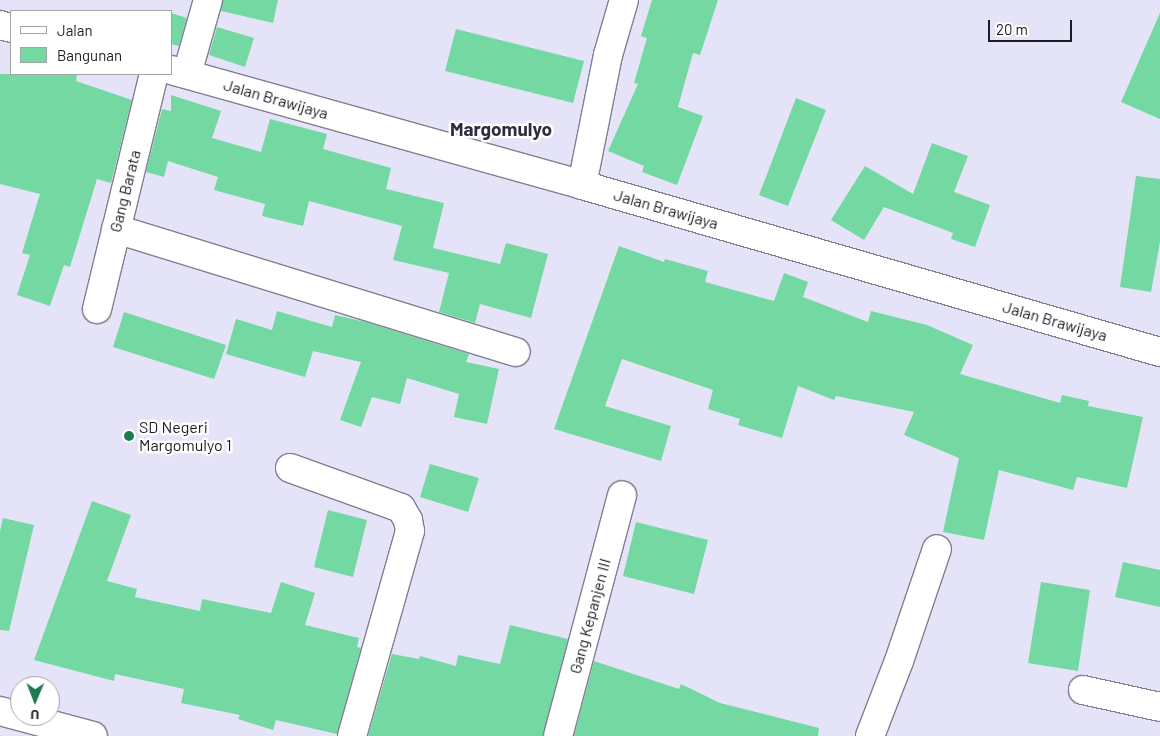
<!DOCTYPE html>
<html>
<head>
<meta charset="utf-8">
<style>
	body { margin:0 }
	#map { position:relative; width:1160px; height:736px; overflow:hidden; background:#e5e3f8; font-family:Barlow,sans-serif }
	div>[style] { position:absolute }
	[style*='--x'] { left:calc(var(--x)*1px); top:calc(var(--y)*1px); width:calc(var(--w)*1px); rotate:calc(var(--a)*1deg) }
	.building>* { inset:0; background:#74d8a3 }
	.roads { filter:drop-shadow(1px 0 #807e91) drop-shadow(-1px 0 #807e91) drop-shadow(0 1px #807e91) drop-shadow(0 -1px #807e91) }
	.minor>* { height:28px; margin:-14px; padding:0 14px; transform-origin:14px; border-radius:14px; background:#fff }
	.tertiary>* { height:28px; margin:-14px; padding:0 14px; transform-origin:14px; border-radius:14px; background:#fff }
	.dots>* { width:14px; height:14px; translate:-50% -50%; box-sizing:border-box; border:2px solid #fff; border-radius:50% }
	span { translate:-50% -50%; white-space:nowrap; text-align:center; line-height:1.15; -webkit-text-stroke:5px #fff; paint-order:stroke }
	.street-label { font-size:16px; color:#1c1c23 }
	.poi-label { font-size:16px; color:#1c1c23 }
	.left { translate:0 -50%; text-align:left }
	.quarter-label { font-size:19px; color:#2f2d3d; font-weight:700 }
	.legend { position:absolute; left:10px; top:10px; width:162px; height:65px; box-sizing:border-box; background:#fff; border:1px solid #a4a4a7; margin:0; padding:6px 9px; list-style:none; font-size:15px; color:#1c1c23 }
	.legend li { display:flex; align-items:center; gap:10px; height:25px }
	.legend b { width:25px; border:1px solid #a4a4a7 }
	.north { position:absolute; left:10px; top:676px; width:50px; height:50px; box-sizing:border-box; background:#fff; border:1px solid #a4a4a7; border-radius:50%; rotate:181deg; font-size:14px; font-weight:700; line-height:20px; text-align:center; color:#1c1c23 }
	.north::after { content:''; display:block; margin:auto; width:18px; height:22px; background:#1e7a50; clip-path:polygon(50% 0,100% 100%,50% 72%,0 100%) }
	.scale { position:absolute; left:988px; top:20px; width:84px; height:22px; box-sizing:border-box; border:2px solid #1c1c23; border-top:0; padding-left:6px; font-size:15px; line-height:18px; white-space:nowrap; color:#1c1c23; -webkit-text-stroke:4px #fff; paint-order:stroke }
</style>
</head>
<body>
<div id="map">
	<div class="building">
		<div style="clip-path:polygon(223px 0,278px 0,273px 23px,221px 11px)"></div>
		<div style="clip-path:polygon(652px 0,718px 0,700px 55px,693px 53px,678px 107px,703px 116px,677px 185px,642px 172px,644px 166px,608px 151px,638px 84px,634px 83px,647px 38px,641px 36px)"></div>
		<div style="clip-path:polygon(171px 13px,187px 18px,179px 46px,171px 44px)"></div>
		<div style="clip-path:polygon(1160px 13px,1160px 119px,1121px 102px)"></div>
		<div style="clip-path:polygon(217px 27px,254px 38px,245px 67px,209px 55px)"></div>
		<div style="clip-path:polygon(456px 29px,584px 61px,573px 103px,445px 71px)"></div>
		<div style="clip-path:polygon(0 74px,77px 74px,76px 81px,132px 100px,111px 183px,97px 179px,70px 267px,64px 265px,50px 306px,17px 295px,30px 255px,22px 253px,40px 194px,0 184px)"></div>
		<div style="clip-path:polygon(171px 95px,221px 111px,212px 138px,261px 152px,270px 119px,327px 134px,323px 149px,391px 168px,386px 189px,444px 203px,433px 248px,500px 264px,506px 243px,548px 254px,531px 318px,480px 304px,475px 323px,439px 312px,449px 273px,393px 260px,402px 226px,309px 201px,303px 226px,262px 216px,265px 204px,214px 190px,218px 177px,168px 161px,164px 177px,146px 172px,162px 109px,171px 111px)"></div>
		<div style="clip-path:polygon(796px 98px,826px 110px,788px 206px,759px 195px)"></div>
		<div style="clip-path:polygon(932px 143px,968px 156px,954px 192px,990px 205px,975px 247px,951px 239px,953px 233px,884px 207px,864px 240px,831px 220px,865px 166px,913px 194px)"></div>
		<div style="clip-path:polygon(1136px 176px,1160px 179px,1160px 242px,1151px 292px,1120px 287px)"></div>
		<div style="clip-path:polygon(619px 246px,664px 262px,665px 259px,708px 271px,705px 282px,774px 301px,784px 273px,808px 282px,803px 297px,868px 322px,871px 311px,927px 325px,973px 345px,960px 374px,1060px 403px,1062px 395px,1089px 401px,1088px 406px,1143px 417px,1127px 488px,1077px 477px,1073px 490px,999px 470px,984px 540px,943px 532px,959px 458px,904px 435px,914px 412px,836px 396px,834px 400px,798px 386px,782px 438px,738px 425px,740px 419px,708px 409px,713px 390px,622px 359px,605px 406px,671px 426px,661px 461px,554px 429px)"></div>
		<div style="clip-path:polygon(277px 311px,332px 327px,335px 315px,366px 322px,469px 354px,466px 362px,499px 369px,487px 424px,454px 417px,459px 394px,407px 378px,400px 404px,372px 397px,361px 427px,340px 420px,361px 362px,313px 351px,305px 377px,226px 354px,236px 319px,272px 330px)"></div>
		<div style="clip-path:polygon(124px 312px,226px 345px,214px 379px,113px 347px)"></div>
		<div style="clip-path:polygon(430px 464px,479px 478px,468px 512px,420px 497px)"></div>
		<div style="clip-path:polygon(92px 501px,131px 515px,107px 581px,137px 589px,135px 597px,200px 611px,202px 599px,271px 613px,281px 582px,315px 593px,305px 625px,359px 638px,357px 647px,361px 648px,337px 734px,276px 720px,273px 730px,238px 719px,240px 715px,181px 703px,184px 689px,115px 674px,114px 681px,34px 660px)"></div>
		<div style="clip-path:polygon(328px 510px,367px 520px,353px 577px,314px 567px)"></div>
		<div style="clip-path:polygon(3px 518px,34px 525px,9px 631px,0 630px,0 531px)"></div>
		<div style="clip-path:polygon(636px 522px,708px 540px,694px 594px,623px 576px)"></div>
		<div style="clip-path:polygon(1123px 562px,1160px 570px,1160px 607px,1115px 597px)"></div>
		<div style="clip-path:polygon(1041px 582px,1090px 590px,1078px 671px,1028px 663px)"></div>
		<div style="clip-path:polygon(510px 625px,568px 639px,543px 736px,368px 736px,392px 654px,419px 659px,420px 656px,456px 666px,458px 655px,500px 664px)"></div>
		<div style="clip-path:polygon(594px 661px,679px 689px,681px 684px,720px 703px,819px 728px,818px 736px,574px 736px)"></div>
	</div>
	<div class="roads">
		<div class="minor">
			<div style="--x:187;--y:74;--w:77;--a:-74.2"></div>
			<div style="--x:582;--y:185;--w:133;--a:-78.7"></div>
			<div style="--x:608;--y:55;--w:57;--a:-73.8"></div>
			<div style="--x:116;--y:229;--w:418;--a:17.1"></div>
			<div style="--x:97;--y:309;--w:242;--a:-76.4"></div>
			<div style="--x:290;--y:468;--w:118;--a:19.8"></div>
			<div style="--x:401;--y:508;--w:14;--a:60"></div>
			<div style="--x:408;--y:520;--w:11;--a:80"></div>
			<div style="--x:410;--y:531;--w:213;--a:105.8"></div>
			<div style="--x:1083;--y:690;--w:79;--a:12.4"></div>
			<div style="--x:558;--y:736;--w:249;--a:-75.1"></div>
			<div style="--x:870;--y:736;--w:80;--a:-68.9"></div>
			<div style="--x:899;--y:661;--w:118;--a:-71.3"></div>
		</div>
		<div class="tertiary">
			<div style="--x:0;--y:25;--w:11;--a:15"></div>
			<div style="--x:171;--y:70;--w:427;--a:15.6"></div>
			<div style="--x:582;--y:185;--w:602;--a:16.12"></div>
			<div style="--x:0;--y:711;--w:96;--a:15"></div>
		</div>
	</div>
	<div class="dots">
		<div style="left:129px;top:436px;background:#1e7a50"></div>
	</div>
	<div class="street-label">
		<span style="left:276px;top:99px;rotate:16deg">Jalan Brawijaya</span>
		<span style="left:125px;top:191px;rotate:-76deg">Gang Barata</span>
		<span style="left:666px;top:209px;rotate:16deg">Jalan Brawijaya</span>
		<span style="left:1055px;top:321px;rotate:16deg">Jalan Brawijaya</span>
		<span style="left:590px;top:616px;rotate:-75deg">Gang Kepanjen III</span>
	</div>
	<div class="poi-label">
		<span class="left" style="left:139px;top:436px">SD Negeri<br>Margomulyo 1</span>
	</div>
	<div class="quarter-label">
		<span style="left:501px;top:129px">Margomulyo</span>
	</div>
	<ul class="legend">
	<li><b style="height:6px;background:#fff"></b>Jalan</li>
	<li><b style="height:14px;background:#74d8a3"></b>Bangunan</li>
	</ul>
	<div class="north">U</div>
	<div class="scale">20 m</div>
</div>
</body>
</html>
